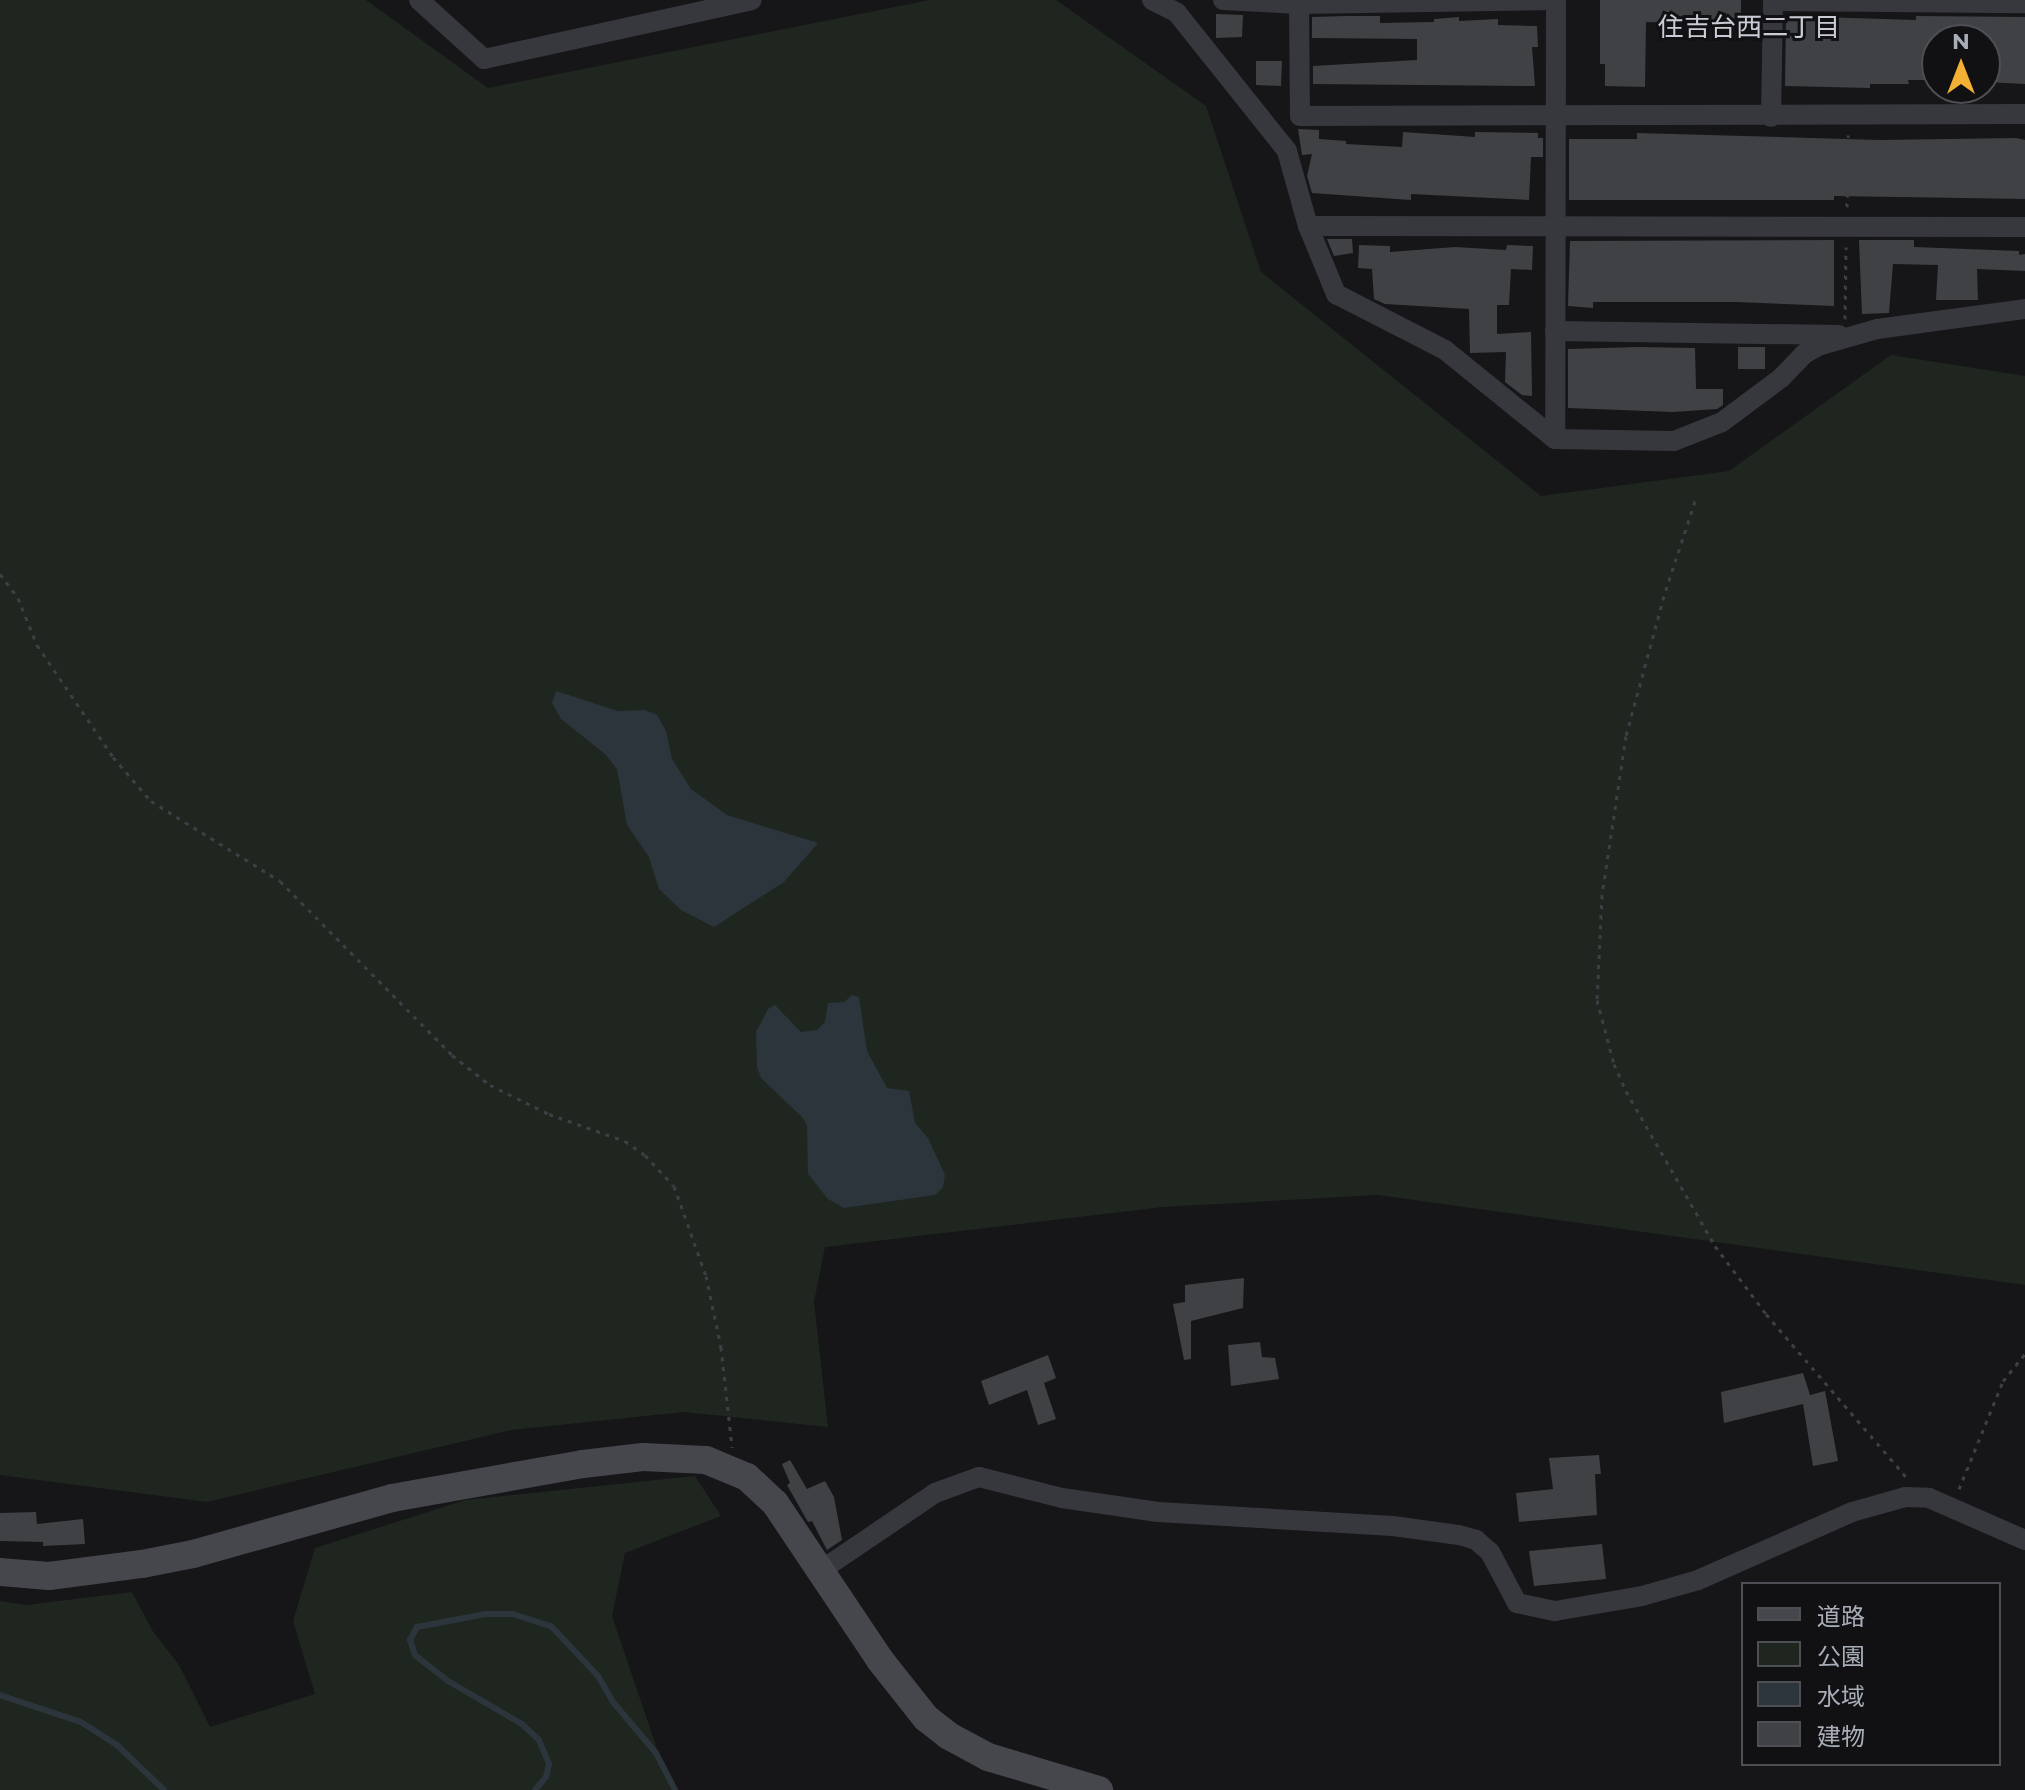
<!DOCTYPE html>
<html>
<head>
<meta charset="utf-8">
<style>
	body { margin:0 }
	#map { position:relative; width:2025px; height:1790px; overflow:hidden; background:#161618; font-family:Montserrat,"Noto Sans JP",sans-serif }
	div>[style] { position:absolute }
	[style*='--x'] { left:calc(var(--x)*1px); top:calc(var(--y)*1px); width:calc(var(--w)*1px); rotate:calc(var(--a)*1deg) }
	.green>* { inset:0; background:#1e261f }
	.water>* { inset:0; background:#2c353c }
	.stream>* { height:6px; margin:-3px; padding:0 3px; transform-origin:3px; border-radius:3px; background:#2c353c }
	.building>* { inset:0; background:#404145 }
	.path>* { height:3px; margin-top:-1.5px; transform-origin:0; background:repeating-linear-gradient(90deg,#3d3f44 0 4px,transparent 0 10px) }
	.street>* { height:20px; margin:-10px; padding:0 10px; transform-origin:10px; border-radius:10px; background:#37383d }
	.secondary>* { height:28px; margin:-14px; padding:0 14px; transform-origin:14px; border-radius:14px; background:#45474d }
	span { translate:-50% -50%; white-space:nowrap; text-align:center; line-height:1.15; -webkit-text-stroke:6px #111113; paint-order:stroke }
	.neighbourhood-label { font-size:26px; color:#c9ccd4 }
	.legend { position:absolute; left:1741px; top:1582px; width:260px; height:184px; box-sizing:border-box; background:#111113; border:2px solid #4d4f55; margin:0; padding:10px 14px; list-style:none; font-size:24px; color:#a8adb8 }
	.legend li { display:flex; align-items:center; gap:16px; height:40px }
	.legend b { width:40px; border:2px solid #4d4f55 }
	.north { position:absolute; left:1921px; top:24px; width:80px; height:80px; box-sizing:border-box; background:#111113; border:2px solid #4d4f55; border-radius:50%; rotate:0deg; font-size:22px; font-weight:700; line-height:32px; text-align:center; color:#a8adb8 }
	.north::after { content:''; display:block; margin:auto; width:28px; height:36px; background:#f2b134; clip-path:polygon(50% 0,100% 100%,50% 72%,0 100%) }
</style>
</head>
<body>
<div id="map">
	<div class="green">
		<div style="clip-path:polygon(0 0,366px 0,488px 88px,930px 0,1056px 0,1206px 106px,1261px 272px,1541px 496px,1729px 471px,1891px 355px,2025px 376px,2025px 1285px,1378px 1195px,1163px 1207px,825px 1247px,814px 1302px,828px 1427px,684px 1412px,511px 1430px,207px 1502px,0 1475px)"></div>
		<div style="clip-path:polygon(695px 1476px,721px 1516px,625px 1553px,612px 1616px,671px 1790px,0 1790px,0 1601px,26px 1605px,132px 1592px,152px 1630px,179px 1665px,210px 1727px,315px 1694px,293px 1621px,315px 1548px,465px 1500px)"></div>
	</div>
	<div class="water">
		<div style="clip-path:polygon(556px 691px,618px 711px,645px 710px,657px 715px,666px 731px,672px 759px,691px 789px,727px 815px,818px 843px,784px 882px,714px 927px,681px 910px,659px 889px,649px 857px,627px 825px,617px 769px,605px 754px,561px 719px,552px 703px)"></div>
		<div style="clip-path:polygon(852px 995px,859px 997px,867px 1051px,887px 1088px,909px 1091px,915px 1123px,928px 1138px,945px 1175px,943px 1187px,935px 1195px,844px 1208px,828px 1199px,808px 1174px,807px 1126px,803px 1118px,761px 1078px,757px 1067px,756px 1032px,768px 1009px,775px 1005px,801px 1032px,817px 1030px,825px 1022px,828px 1003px,844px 1002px)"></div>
	</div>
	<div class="stream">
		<div style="--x:0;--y:1695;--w:85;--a:18.4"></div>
		<div style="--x:81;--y:1722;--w:43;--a:32.6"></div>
		<div style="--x:117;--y:1745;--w:65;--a:43.8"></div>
		<div style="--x:535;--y:1790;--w:17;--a:-50"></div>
		<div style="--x:546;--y:1777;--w:13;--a:-77"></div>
		<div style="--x:549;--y:1764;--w:26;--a:-113"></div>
		<div style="--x:539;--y:1740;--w:23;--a:-137"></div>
		<div style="--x:522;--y:1724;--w:86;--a:-149.8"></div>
		<div style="--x:448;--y:1681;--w:42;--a:-141.8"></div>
		<div style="--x:415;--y:1655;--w:16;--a:-108"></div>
		<div style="--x:410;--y:1640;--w:15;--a:-62"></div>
		<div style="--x:417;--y:1627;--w:70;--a:-10.7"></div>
		<div style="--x:486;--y:1614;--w:27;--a:0"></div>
		<div style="--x:513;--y:1614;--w:40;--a:18"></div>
		<div style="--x:551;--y:1626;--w:69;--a:46.8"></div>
		<div style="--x:598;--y:1676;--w:30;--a:60"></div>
		<div style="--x:613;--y:1702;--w:67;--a:49.9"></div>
		<div style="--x:656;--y:1753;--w:42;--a:62.8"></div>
	</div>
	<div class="building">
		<div style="clip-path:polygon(1600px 0,1741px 0,1741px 24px,1646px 22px,1645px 87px,1605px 86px,1605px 64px,1600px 64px)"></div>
		<div style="clip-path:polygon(1216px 14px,1243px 15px,1242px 37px,1216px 38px)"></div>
		<div style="clip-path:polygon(1346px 16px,1380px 16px,1380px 23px,1434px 22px,1434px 19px,1459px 17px,1459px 21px,1498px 19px,1498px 25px,1537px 26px,1538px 47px,1532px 47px,1535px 86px,1313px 84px,1313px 66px,1417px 60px,1417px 39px,1312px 38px,1312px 17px)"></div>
		<div style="clip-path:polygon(1786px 16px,1916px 20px,1916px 16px,2025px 17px,2025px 84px,1985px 82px,1985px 40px,1937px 40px,1937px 80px,1908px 80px,1909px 84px,1870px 84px,1870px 88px,1785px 86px)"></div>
		<div style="clip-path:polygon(1256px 61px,1282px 61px,1281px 86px,1256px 85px)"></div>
		<div style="clip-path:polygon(1298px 129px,1319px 130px,1319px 139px,1346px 141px,1346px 144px,1402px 147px,1403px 132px,1475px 137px,1475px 132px,1538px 133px,1538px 138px,1543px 138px,1543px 157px,1531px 157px,1529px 200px,1411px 194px,1411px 200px,1312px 193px,1307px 176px,1312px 154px,1302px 155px)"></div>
		<div style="clip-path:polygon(1637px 133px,1880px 140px,2016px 138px,2025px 140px,2025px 199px,1834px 196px,1834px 200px,1569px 200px,1569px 139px,1637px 139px)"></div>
		<div style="clip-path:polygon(1327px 239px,1352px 239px,1353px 253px,1334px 256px)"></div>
		<div style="clip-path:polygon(1834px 240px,1834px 306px,1736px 302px,1593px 302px,1593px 308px,1568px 306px,1570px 241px)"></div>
		<div style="clip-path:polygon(1859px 240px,1914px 240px,1914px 247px,2019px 251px,2019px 255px,2025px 254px,2025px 271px,1977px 269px,1978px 300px,1936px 300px,1938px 265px,1893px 264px,1889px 313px,1862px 314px)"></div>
		<div style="clip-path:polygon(1359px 245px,1390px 246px,1390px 252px,1455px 247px,1506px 250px,1507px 245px,1533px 246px,1532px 270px,1511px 269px,1509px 305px,1497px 305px,1497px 334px,1531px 332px,1532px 396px,1522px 395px,1505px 382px,1506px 352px,1470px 353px,1469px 309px,1385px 304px,1374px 299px,1372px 269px,1358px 268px)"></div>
		<div style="clip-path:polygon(1638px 347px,1695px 348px,1696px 389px,1723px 389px,1723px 405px,1717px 409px,1673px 412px,1568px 408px,1568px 349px)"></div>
		<div style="clip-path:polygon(1738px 347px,1765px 347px,1765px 369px,1738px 369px)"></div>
		<div style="clip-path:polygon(1244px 1278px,1243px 1308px,1191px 1321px,1191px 1359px,1184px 1360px,1173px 1304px,1185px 1302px,1185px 1285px)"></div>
		<div style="clip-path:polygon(1260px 1342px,1262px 1357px,1275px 1358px,1279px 1379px,1231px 1386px,1228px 1345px)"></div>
		<div style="clip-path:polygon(1048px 1355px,1056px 1378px,1044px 1383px,1056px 1419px,1038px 1425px,1027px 1390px,989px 1405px,981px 1381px)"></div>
		<div style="clip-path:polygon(1803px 1373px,1810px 1395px,1825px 1391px,1838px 1461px,1813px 1466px,1803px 1404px,1724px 1423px,1721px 1392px)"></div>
		<div style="clip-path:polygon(1599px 1455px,1601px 1474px,1595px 1474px,1597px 1515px,1519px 1522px,1516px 1493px,1553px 1489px,1549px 1458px)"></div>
		<div style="clip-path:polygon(790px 1460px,807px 1489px,825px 1481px,834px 1497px,842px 1540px,827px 1550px,812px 1521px,808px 1522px,787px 1485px,790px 1483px,782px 1464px)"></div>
		<div style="clip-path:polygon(36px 1512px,37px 1524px,83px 1519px,85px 1544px,43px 1546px,43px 1542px,0 1541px,0 1513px)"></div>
		<div style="clip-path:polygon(1602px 1544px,1606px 1579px,1534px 1586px,1529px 1551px)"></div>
	</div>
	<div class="path">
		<div style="--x:1954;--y:20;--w:20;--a:87"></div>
		<div style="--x:1847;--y:207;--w:72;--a:-89.2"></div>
		<div style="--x:1845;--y:319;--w:72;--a:-89.2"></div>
		<div style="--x:1695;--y:501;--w:100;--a:108.1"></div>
		<div style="--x:1664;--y:596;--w:145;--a:105.2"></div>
		<div style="--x:1626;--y:736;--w:161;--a:98.6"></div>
		<div style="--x:1602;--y:895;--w:105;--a:92.7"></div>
		<div style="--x:1597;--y:1000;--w:66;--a:75.1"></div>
		<div style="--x:1614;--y:1064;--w:30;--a:66"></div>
		<div style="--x:1626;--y:1091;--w:179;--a:60.1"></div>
		<div style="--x:1715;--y:1246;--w:85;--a:53.1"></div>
		<div style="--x:1766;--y:1314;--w:218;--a:49.3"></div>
		<div style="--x:0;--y:574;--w:30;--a:53"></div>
		<div style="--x:18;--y:598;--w:51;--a:68"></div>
		<div style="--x:37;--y:645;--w:135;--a:55.8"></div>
		<div style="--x:113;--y:757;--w:58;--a:49.2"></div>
		<div style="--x:151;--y:801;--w:152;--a:31.8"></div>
		<div style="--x:280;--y:881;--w:245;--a:45.3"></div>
		<div style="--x:452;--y:1055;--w:48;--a:38.3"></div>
		<div style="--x:490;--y:1085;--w:66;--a:26.2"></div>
		<div style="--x:549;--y:1114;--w:81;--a:19.6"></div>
		<div style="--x:625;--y:1141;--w:24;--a:35"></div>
		<div style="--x:645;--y:1155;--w:42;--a:46.9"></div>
		<div style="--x:674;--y:1186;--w:96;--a:70.4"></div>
		<div style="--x:706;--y:1276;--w:73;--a:78.1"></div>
		<div style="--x:721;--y:1347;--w:101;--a:83.7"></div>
		<div style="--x:1959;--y:1489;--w:117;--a:-67.8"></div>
		<div style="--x:2003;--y:1381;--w:35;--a:-51"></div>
	</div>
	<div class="street">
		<div style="--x:419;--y:0;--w:88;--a:42.2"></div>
		<div style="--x:484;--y:59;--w:274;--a:-12.4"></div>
		<div style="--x:1152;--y:0;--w:28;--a:27"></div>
		<div style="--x:1177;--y:13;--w:176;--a:51.4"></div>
		<div style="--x:1287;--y:151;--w:78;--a:74.4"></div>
		<div style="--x:1308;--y:226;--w:74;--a:67.6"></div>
		<div style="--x:1336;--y:294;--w:123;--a:27.2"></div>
		<div style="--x:1445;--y:350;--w:141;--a:39"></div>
		<div style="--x:1223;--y:0;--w:76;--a:3"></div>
		<div style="--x:1299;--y:4;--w:112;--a:89.5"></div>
		<div style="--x:1300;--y:116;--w:725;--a:-0.16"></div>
		<div style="--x:1556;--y:0;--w:439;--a:90.1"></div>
		<div style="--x:1555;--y:439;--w:119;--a:1"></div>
		<div style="--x:1674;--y:441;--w:52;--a:-21.6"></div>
		<div style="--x:1722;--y:422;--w:74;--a:-36.7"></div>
		<div style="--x:1781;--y:378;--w:33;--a:-46"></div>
		<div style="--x:1804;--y:354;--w:16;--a:-30"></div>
		<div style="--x:1818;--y:346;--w:61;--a:-16.1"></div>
		<div style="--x:1877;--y:329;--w:149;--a:-7.7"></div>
		<div style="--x:1773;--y:1;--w:252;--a:0.5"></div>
		<div style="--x:1299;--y:4;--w:257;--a:-0.9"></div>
		<div style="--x:1771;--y:117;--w:117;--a:-89"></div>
		<div style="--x:1308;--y:226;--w:717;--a:0.08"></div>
		<div style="--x:1555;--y:331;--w:284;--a:0.8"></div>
		<div style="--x:820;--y:1571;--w:139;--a:-34.1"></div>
		<div style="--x:935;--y:1493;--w:47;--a:-20"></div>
		<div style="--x:979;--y:1477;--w:86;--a:14.2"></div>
		<div style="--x:1062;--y:1498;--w:97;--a:8.3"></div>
		<div style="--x:1158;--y:1512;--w:235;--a:3.4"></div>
		<div style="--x:1393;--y:1526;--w:67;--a:7.8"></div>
		<div style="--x:1459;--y:1535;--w:18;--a:16"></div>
		<div style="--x:1476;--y:1540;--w:18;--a:41"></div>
		<div style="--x:1490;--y:1552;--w:58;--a:62.1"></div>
		<div style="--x:1517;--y:1603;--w:39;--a:12"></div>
		<div style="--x:1555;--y:1611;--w:88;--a:-9.8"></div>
		<div style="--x:1642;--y:1596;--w:58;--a:-15.9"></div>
		<div style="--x:1698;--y:1580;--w:168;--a:-23.8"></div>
		<div style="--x:1852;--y:1512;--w:55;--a:-15.8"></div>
		<div style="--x:1905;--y:1497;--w:24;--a:2"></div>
		<div style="--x:1929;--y:1498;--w:105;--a:23.6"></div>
	</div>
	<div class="secondary">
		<div style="--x:0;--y:1572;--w:49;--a:4.7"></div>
		<div style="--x:49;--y:1576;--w:94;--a:-7.4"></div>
		<div style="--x:142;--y:1564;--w:52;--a:-11.1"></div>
		<div style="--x:193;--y:1554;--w:207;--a:-15.7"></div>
		<div style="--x:392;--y:1498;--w:194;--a:-10.1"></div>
		<div style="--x:583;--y:1464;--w:60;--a:-6.7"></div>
		<div style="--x:643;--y:1457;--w:63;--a:2.7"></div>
		<div style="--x:706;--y:1460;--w:44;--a:22.5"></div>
		<div style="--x:747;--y:1477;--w:38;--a:43"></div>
		<div style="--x:775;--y:1503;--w:189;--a:56.2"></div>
		<div style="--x:880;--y:1660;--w:74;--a:51.6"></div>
		<div style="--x:926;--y:1718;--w:29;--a:38"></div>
		<div style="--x:949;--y:1736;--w:44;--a:28.3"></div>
		<div style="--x:988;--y:1757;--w:116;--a:16.6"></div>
	</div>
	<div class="neighbourhood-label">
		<span style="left:1749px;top:28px">住吉台西二丁目</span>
	</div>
	<ul class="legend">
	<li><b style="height:10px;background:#45474d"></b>道路</li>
	<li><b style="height:22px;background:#1e261f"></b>公園</li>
	<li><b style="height:22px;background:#2c353c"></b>水域</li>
	<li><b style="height:22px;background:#404145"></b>建物</li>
	</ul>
	<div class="north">N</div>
</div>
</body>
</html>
